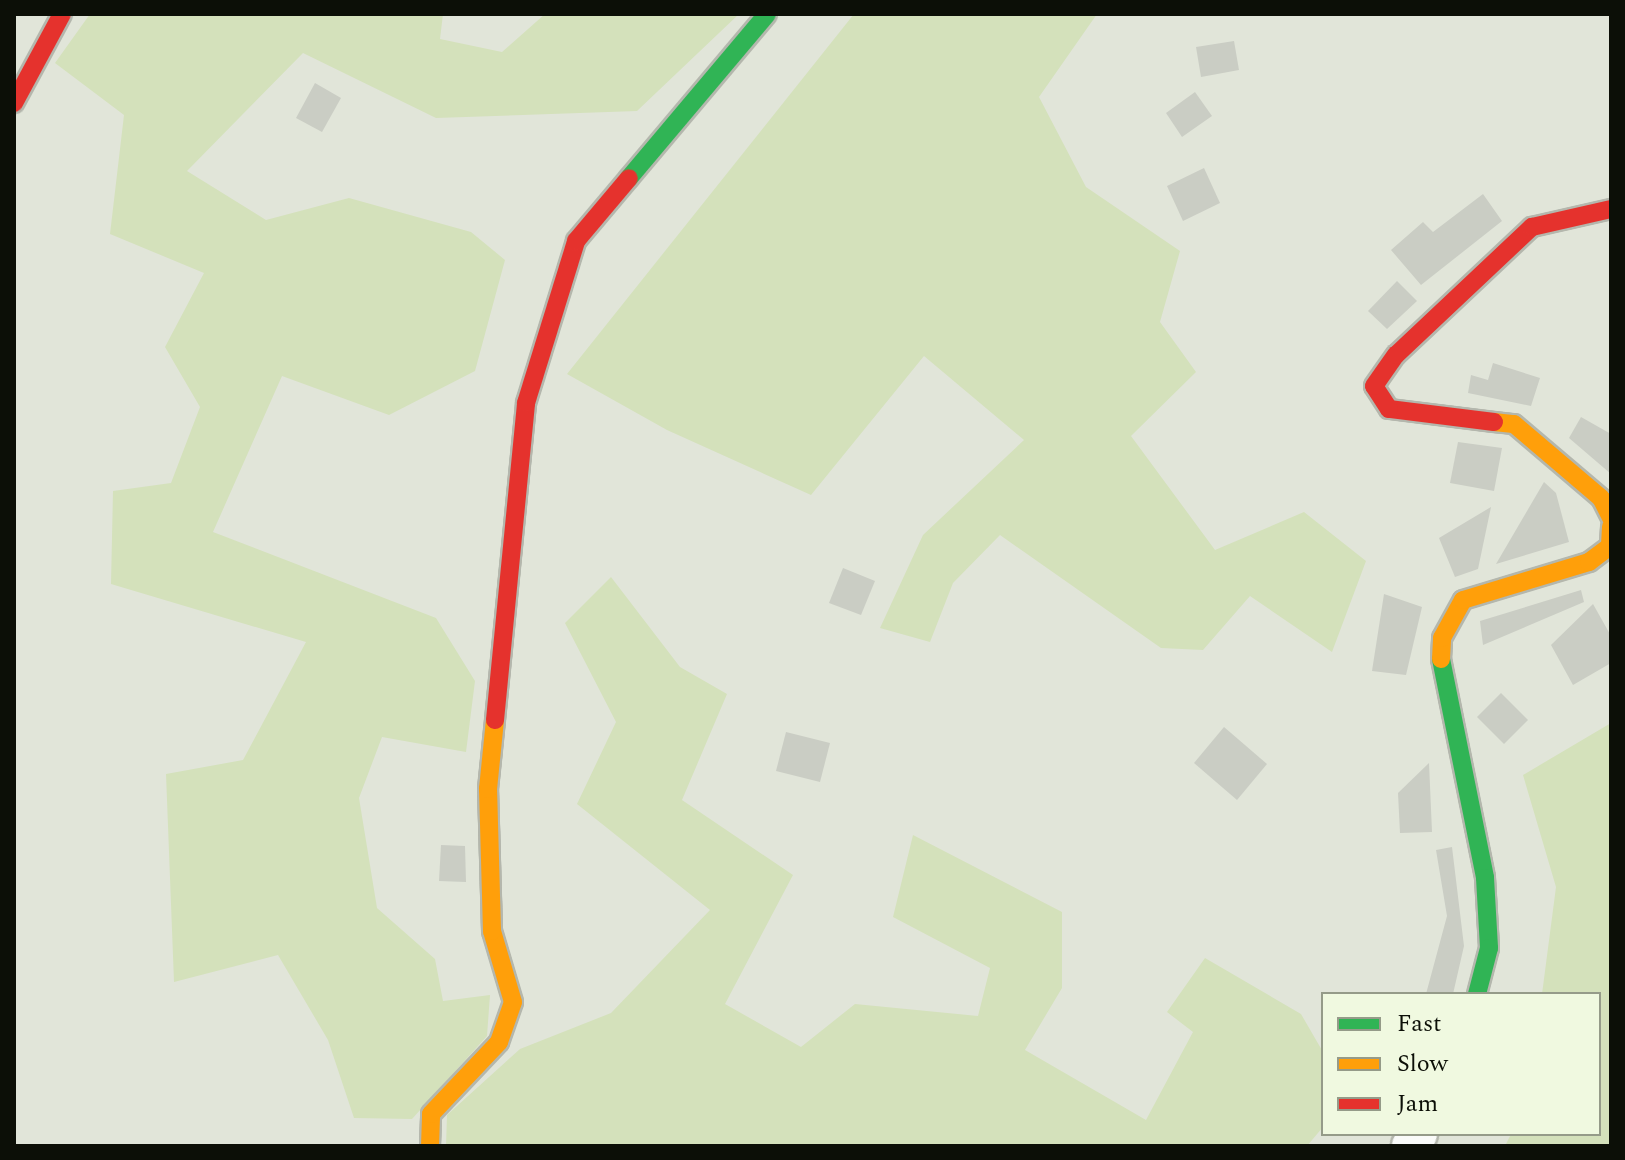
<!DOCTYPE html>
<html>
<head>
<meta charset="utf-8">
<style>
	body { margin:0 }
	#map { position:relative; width:1625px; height:1160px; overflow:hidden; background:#e1e5d9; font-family:Spectral,serif }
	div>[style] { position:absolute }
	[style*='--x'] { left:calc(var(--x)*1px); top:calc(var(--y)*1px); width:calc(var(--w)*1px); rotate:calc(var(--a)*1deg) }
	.green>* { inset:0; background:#d4e1bb }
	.building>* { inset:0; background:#cacdc4 }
	.roads { filter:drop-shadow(2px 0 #b4b7ad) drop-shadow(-2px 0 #b4b7ad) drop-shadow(0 2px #b4b7ad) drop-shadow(0 -2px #b4b7ad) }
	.street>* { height:38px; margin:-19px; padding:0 19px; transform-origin:19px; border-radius:19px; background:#fafbf9 }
	.fast>* { height:18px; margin:-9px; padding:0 9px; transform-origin:9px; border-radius:9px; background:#30b455 }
	.slow>* { height:18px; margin:-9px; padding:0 9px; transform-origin:9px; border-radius:9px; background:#ff9f0a }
	.jam>* { height:18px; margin:-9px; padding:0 9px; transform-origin:9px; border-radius:9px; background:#e5322d }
	span { translate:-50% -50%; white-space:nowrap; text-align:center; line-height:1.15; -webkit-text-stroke:6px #f0f9e0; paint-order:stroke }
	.frame { position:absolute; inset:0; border:16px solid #0c0f07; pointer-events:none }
	.legend { position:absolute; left:1321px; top:992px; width:280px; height:144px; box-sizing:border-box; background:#f0f9e0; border:2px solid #959b89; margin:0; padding:10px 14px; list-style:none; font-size:24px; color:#0c0f07 }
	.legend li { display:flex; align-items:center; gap:16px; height:40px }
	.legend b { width:40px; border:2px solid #959b89 }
</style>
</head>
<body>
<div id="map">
	<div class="green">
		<div style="clip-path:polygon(90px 14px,443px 14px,440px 39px,502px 52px,545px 14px,739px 14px,637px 111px,436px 118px,303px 53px,187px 171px,266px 220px,349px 198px,471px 232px,505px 260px,475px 371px,389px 415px,282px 376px,213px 532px,436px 618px,475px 681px,466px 752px,382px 737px,359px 798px,377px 908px,435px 959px,443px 1001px,490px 995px,487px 1036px,412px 1119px,354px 1118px,328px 1040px,278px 955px,174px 982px,166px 774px,243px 760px,306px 642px,111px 584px,113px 491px,171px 483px,200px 407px,165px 347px,204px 273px,110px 234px,124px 115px,55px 63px)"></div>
		<div style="clip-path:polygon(854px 14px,1097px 14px,1039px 97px,1086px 187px,1180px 251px,1160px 322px,1196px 372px,1131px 436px,1215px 550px,1304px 512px,1366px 561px,1332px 652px,1250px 596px,1203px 650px,1161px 648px,1000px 535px,953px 583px,930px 642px,880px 628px,923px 535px,1024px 440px,924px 356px,811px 495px,667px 430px,567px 374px)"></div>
		<div style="clip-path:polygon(611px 577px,680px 667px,727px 694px,682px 800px,793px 875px,725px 1004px,801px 1047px,855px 1004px,978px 1016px,990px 968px,893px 917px,913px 835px,1062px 912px,1062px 988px,1025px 1050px,1146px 1120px,1193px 1032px,1167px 1012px,1205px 958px,1301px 1014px,1323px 1052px,1323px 1127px,1307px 1146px,446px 1146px,447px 1115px,520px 1049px,611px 1013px,710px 910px,577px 804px,616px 722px,565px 623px)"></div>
		<div style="clip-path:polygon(1611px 723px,1611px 1146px,1505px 1146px,1511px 1134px,1599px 1134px,1599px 994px,1542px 994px,1556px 887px,1523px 775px)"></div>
	</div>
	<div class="building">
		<div style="clip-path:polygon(1234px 41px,1239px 70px,1201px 77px,1196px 47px)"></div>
		<div style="clip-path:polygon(315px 83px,341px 98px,322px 132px,296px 118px)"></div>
		<div style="clip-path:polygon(1195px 92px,1212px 116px,1182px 137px,1166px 113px)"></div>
		<div style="clip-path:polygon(1204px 168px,1220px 203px,1183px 221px,1167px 186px)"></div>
		<div style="clip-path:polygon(1483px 194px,1502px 221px,1421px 285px,1391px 250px,1423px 222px,1433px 232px)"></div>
		<div style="clip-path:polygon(1397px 281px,1417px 301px,1387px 329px,1368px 311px)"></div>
		<div style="clip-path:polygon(1493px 363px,1540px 378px,1531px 406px,1468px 393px,1471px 375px,1488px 380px)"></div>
		<div style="clip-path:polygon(1581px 417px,1611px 434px,1611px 474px,1569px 438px)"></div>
		<div style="clip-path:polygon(1458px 442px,1502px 448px,1494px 491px,1450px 483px)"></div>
		<div style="clip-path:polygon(1544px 482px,1556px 493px,1569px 542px,1496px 564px)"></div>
		<div style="clip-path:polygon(1491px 507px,1478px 569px,1455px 577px,1439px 538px)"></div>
		<div style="clip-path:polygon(843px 568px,875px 581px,861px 615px,829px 603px)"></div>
		<div style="clip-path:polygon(1581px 590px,1584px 602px,1483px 645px,1480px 621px)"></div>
		<div style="clip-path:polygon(1384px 594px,1422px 607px,1406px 675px,1372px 671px)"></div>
		<div style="clip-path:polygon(1593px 604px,1611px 636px,1611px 663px,1573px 685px,1551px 645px)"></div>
		<div style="clip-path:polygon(1501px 693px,1528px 720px,1504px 744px,1477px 717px)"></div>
		<div style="clip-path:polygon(1224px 727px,1267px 764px,1237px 800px,1194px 763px)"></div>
		<div style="clip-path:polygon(786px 732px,830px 743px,820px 782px,776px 771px)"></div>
		<div style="clip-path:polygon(1429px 763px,1432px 832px,1400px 833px,1398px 793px)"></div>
		<div style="clip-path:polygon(441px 845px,465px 846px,466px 882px,439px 881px)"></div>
		<div style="clip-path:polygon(1452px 847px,1464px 946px,1453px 994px,1426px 994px,1447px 916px,1436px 850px)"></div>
	</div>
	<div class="roads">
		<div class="street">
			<div style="--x:1411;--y:1146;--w:14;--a:-60"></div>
		</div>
		<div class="fast">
			<div style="--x:629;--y:178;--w:214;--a:-49.9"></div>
			<div style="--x:1441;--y:659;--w:223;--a:78.6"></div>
			<div style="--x:1485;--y:878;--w:70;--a:86.7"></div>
			<div style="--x:1489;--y:948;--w:48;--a:104.6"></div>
		</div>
		<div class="slow">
			<div style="--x:1494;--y:422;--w:20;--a:6"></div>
			<div style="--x:1514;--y:424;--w:114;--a:40.4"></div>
			<div style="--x:1601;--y:498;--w:22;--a:63"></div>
			<div style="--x:1441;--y:659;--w:21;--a:-87"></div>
			<div style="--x:1442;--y:638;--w:43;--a:-61.1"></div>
			<div style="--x:1463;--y:600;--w:132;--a:-16.8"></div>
			<div style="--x:1589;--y:562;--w:26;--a:-37"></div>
			<div style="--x:1610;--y:546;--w:19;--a:-87"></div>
			<div style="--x:430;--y:1146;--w:32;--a:-88"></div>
			<div style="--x:431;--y:1114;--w:99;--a:-46.6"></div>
			<div style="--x:499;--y:1042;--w:42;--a:-70.7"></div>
			<div style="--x:513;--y:1002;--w:74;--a:-106.5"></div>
			<div style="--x:492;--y:931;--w:142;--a:-91.6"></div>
			<div style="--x:488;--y:789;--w:69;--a:-84.2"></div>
		</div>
		<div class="jam">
			<div style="--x:14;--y:103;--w:101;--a:-61.7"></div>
			<div style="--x:1494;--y:422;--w:106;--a:-172.9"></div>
			<div style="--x:1389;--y:409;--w:27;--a:-123"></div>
			<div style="--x:1374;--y:386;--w:38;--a:-55"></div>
			<div style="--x:1396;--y:355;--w:187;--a:-43.3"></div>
			<div style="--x:1532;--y:227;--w:81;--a:-12.8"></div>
			<div style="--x:495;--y:720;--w:319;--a:-84.4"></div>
			<div style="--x:526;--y:403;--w:170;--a:-72.8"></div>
			<div style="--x:576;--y:241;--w:82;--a:-49.9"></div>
		</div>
	</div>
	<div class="frame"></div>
	<ul class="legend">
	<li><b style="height:10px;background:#30b455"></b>Fast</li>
	<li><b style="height:10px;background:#ff9f0a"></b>Slow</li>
	<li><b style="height:10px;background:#e5322d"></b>Jam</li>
	</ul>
</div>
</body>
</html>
